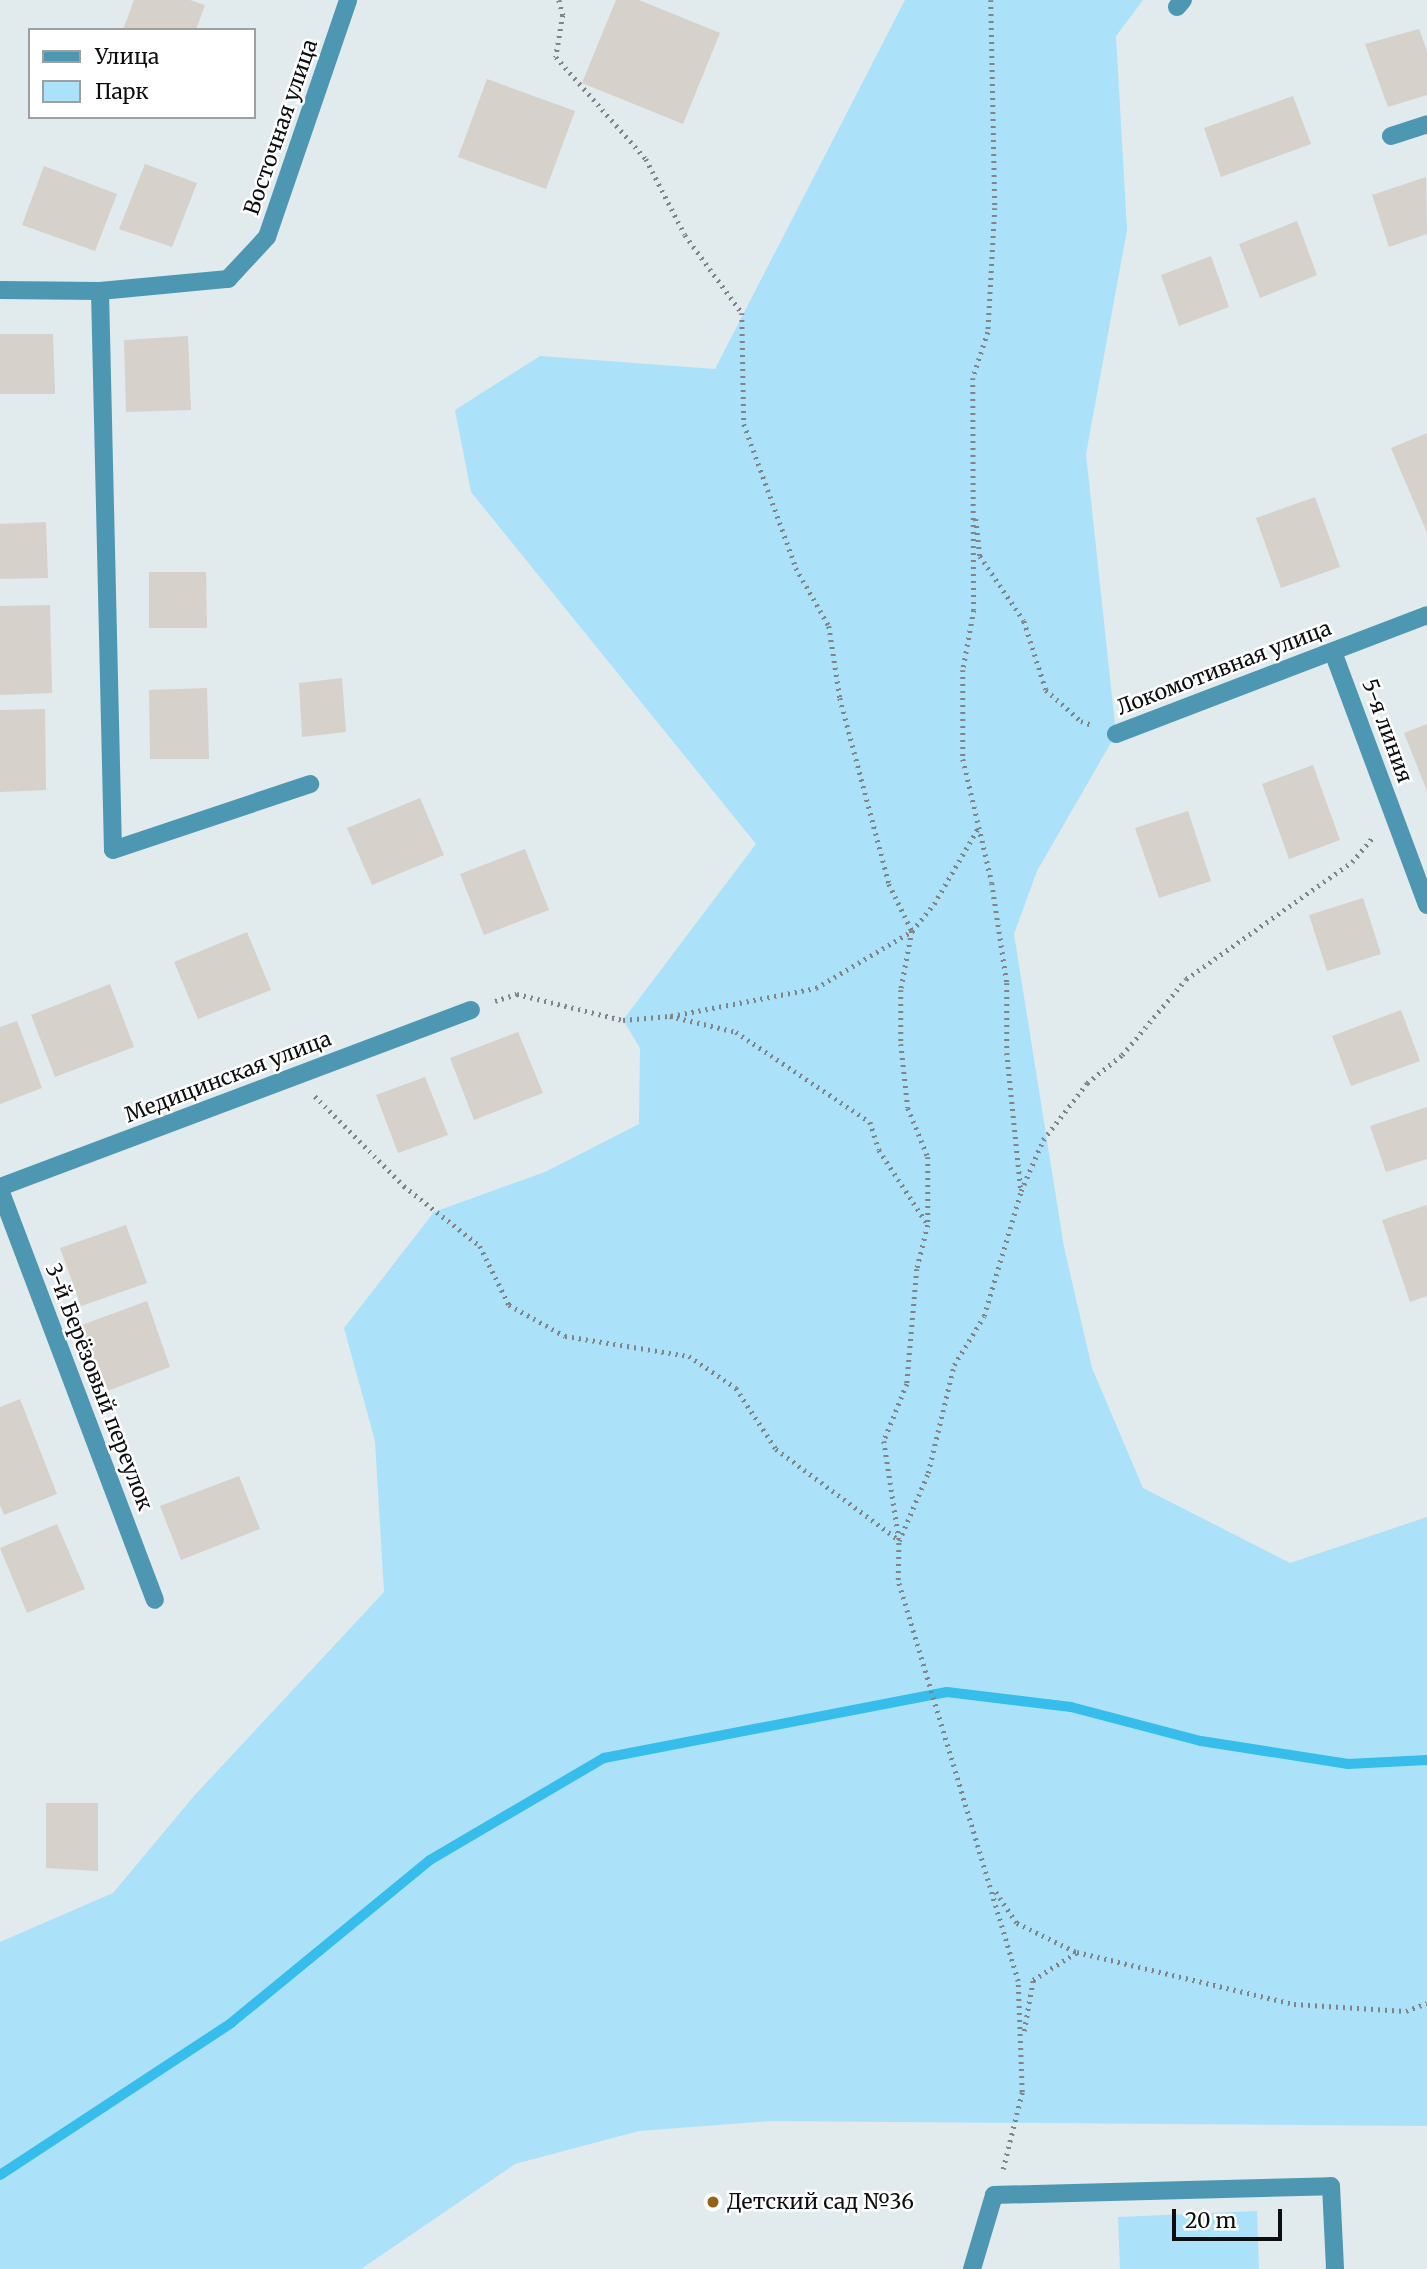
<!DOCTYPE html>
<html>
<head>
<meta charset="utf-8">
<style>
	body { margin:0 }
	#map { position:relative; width:1427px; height:2269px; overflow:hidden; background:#e1eaed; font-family:Merriweather,serif }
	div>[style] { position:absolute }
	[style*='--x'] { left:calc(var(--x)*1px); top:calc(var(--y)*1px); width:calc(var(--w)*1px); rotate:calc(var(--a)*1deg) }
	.green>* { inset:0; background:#abe2f9 }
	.stream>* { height:10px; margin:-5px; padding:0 5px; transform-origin:5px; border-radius:5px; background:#37bdeb }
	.building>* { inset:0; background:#d6d1ca }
	.path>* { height:4.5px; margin-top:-2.25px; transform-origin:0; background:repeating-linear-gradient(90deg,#7f8587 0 2px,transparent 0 7px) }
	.minor>* { height:18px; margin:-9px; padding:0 9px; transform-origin:9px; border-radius:9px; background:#4d97b3 }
	.dots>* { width:19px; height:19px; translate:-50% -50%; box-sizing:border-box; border:4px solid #fff; border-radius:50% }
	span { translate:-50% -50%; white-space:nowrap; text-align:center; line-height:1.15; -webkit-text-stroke:5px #fff; paint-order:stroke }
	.street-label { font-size:21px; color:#0c0e0f }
	.poi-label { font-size:21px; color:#0c0e0f }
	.left { translate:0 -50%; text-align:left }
	.legend { position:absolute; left:28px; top:28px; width:228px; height:91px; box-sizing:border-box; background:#fff; border:2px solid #9e9f9f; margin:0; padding:9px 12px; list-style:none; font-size:21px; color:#0c0e0f }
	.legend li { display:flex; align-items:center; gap:14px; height:35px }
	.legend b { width:35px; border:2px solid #9e9f9f }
	.scale { position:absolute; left:1172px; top:2209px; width:110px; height:32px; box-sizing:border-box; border:4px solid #0c0e0f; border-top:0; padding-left:9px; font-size:21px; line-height:24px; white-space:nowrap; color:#0c0e0f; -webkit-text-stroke:5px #fff; paint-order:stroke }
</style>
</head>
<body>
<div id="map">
	<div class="green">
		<div style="clip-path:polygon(905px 0,1143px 0,1116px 36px,1127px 230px,1086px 454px,1116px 734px,1037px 871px,1014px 934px,1064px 1247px,1092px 1368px,1143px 1488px,1290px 1563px,1427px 1517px,1427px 2126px,772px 2121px,639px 2131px,515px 2164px,361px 2269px,0 2269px,0 1942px,113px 1893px,194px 1796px,384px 1592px,375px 1441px,344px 1328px,434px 1212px,545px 1172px,639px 1124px,640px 1048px,623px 1020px,756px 844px,471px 492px,455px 410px,540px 356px,715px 369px)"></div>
		<div style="clip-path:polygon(1257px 2211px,1259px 2269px,1120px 2269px,1118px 2217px)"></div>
	</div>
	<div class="stream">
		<div style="--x:0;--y:2175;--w:277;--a:-33.3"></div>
		<div style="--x:231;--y:2023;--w:257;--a:-39.3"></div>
		<div style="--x:430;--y:1860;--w:202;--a:-30.4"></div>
		<div style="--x:604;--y:1758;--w:349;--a:-10.9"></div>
		<div style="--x:947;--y:1692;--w:125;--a:6.9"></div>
		<div style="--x:1071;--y:1707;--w:134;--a:14.7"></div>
		<div style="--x:1201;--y:1741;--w:149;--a:8.9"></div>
		<div style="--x:1348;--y:1764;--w:79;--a:-2.9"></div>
	</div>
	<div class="building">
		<div style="clip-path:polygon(134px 0,190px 0,205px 5px,196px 30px,123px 30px)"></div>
		<div style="clip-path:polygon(616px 0,639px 0,720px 33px,683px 124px,582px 83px)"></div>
		<div style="clip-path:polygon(1419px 29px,1427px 51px,1427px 95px,1388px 107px,1365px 44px)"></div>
		<div style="clip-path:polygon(487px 79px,575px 111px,546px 189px,458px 157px)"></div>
		<div style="clip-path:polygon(1293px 96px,1311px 144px,1221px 177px,1204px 128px)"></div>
		<div style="clip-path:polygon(145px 164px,197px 183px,172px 247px,119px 229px)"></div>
		<div style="clip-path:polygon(44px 166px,117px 194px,95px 251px,22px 225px)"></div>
		<div style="clip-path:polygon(1426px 177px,1427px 234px,1389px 247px,1372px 195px)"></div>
		<div style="clip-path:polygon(1297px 221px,1317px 275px,1260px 298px,1239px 244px)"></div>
		<div style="clip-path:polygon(1211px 256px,1229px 307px,1179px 326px,1161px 275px)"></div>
		<div style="clip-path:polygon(0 334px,53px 334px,55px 394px,0 394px)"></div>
		<div style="clip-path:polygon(188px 336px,191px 410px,126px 412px,124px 340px)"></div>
		<div style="clip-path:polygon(1427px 433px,1427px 533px,1391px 448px)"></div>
		<div style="clip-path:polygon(1315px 497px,1340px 567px,1281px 588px,1256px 518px)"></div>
		<div style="clip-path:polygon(46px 522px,48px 578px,0 579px,0 524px)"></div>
		<div style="clip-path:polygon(149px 572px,206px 572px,207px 628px,149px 628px)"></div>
		<div style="clip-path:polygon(50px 605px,52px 693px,0 695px,0 606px)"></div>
		<div style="clip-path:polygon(342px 678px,346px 732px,302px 737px,299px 683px)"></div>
		<div style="clip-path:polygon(207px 688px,209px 759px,150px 759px,149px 690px)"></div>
		<div style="clip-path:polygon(45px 709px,46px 790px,0 792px,0 710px)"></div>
		<div style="clip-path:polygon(1427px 724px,1427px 791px,1404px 733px)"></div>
		<div style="clip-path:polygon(1313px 765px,1340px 840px,1289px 859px,1262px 784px)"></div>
		<div style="clip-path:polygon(420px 798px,444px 855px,372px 885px,347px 828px)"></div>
		<div style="clip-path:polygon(1188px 811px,1211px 881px,1159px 898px,1135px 828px)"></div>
		<div style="clip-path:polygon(525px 849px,549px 910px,484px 935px,460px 874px)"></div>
		<div style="clip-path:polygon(1363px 898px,1381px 954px,1327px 971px,1309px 915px)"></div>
		<div style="clip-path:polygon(247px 932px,271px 990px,198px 1019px,174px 962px)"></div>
		<div style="clip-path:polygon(110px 984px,134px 1047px,55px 1077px,31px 1015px)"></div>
		<div style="clip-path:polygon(1401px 1010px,1420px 1061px,1351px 1086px,1332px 1036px)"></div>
		<div style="clip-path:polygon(17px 1021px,42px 1088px,0 1104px,0 1027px)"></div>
		<div style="clip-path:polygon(518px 1032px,543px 1093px,474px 1120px,450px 1058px)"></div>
		<div style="clip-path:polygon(425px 1077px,448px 1135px,398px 1153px,376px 1095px)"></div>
		<div style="clip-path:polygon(1427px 1107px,1427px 1159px,1386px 1172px,1370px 1126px)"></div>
		<div style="clip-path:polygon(1427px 1205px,1427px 1296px,1410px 1302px,1382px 1220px)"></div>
		<div style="clip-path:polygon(126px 1225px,147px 1283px,81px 1306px,60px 1248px)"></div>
		<div style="clip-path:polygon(147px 1301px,170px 1367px,97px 1395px,71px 1329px)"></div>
		<div style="clip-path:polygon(20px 1399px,57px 1494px,4px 1515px,0 1505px,0 1407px)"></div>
		<div style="clip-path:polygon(239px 1476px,260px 1529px,181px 1560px,160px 1506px)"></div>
		<div style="clip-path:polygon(57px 1524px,85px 1589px,27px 1613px,0 1548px)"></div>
		<div style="clip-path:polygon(46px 1803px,98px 1803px,98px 1871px,46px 1868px)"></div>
	</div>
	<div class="path">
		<div style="--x:559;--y:0;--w:16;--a:75"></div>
		<div style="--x:563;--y:15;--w:43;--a:99.5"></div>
		<div style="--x:556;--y:57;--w:136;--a:48.6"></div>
		<div style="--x:646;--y:159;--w:85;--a:62.8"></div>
		<div style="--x:685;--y:235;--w:97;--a:53.8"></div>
		<div style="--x:742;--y:313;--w:111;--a:89"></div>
		<div style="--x:744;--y:424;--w:153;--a:70.1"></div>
		<div style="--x:796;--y:568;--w:67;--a:60.4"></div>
		<div style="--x:829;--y:626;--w:73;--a:81.3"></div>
		<div style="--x:840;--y:698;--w:192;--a:75.2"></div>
		<div style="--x:889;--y:884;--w:52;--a:63.9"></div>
		<div style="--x:912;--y:931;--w:60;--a:100.6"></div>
		<div style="--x:901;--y:990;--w:54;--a:90"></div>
		<div style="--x:901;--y:1044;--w:64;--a:83.8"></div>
		<div style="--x:908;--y:1108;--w:53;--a:67.8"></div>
		<div style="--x:928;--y:1157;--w:68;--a:90"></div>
		<div style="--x:991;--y:0;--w:208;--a:88.9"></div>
		<div style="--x:995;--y:208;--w:124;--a:93.2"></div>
		<div style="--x:988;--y:332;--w:48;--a:108.1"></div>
		<div style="--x:973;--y:378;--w:232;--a:89.8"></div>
		<div style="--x:974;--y:610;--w:61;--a:100.4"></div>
		<div style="--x:963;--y:670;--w:89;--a:90"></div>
		<div style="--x:963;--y:759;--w:127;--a:76.8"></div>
		<div style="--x:992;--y:883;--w:101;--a:81.5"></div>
		<div style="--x:1007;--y:983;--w:70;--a:90"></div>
		<div style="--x:1007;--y:1053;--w:138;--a:84.2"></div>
		<div style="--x:976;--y:519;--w:37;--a:84"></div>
		<div style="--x:980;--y:556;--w:78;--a:55.9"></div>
		<div style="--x:1024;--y:621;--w:72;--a:72.3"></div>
		<div style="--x:1046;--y:690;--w:47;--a:41.5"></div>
		<div style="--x:1081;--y:721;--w:12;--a:20"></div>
		<div style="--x:495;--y:1001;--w:23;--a:-18"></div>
		<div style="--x:517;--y:994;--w:109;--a:13.8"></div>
		<div style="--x:623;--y:1020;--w:47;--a:-4.9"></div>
		<div style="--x:670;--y:1016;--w:68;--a:13.6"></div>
		<div style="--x:736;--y:1032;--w:161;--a:33.9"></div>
		<div style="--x:870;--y:1122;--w:29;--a:72"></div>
		<div style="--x:879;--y:1150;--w:90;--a:56.8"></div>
		<div style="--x:928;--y:1225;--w:45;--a:104"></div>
		<div style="--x:917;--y:1269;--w:115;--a:95"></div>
		<div style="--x:907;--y:1384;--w:61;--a:112"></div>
		<div style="--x:884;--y:1441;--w:99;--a:81.3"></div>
		<div style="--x:671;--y:1016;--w:148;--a:-10.9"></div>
		<div style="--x:816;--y:988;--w:112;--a:-30.7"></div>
		<div style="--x:912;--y:931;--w:35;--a:-51"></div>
		<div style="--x:934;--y:904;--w:88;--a:-59.9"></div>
		<div style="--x:315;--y:1096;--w:127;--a:45.3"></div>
		<div style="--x:404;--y:1186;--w:97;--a:38.3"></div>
		<div style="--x:480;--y:1246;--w:66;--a:63.8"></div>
		<div style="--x:509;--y:1305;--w:64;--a:29"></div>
		<div style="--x:565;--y:1336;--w:126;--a:9.2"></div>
		<div style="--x:689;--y:1356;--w:57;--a:34.2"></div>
		<div style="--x:736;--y:1388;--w:73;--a:56.7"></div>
		<div style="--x:776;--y:1449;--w:153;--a:36.5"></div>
		<div style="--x:996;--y:1892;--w:37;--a:56"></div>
		<div style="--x:1017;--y:1923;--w:66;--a:26.2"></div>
		<div style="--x:1024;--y:2031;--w:52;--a:-80"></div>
		<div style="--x:1033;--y:1980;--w:52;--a:-32.5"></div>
		<div style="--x:1077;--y:1952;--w:223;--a:13.5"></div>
		<div style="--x:1294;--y:2004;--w:112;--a:3.6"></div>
		<div style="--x:1406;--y:2011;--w:22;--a:-21"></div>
		<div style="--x:1003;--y:2169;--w:79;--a:-76.1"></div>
		<div style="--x:1022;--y:2092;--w:111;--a:-92.1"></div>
		<div style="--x:1018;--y:1981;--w:419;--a:-106.7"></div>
		<div style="--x:898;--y:1580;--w:39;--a:-89"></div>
		<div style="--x:899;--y:1541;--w:74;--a:-66.9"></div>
		<div style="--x:928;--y:1473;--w:111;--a:-76.5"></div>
		<div style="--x:954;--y:1365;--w:57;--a:-58.5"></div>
		<div style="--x:984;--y:1316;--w:130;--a:-73.5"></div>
		<div style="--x:1021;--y:1191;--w:56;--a:-66.7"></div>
		<div style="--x:1043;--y:1140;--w:72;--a:-52.3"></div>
		<div style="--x:1087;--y:1083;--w:45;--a:-38.7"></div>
		<div style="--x:1122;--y:1055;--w:99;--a:-49.9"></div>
		<div style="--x:1186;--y:979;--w:203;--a:-35.2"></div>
		<div style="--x:1352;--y:862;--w:31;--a:-50"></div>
	</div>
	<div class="minor">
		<div style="--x:1177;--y:7;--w:9;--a:-49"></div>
		<div style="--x:1391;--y:136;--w:38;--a:-18"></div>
		<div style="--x:0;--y:290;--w:100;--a:0.6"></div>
		<div style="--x:100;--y:291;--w:129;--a:-5.4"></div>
		<div style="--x:228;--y:279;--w:57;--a:-47.1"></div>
		<div style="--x:267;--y:237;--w:250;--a:-71.1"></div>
		<div style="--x:100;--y:291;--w:559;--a:88.67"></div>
		<div style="--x:113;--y:850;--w:208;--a:-18.5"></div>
		<div style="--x:1333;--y:652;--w:270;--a:69.6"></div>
		<div style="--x:1116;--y:734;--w:333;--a:-20.9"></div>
		<div style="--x:0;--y:1187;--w:503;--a:-20.6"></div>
		<div style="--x:0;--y:1190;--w:438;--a:69.3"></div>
		<div style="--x:972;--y:2269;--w:77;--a:-73.4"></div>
		<div style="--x:994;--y:2195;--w:337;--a:-1.5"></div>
		<div style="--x:1331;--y:2186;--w:83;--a:87.2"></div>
	</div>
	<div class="dots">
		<div style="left:713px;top:2202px;background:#946413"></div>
	</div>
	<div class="street-label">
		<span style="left:281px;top:127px;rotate:-71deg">Восточная улица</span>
		<span style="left:1224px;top:668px;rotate:-21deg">Локомотивная улица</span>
		<span style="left:1387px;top:731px;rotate:70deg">5-я линия</span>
		<span style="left:228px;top:1077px;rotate:-21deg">Медицинская улица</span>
		<span style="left:99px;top:1387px;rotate:69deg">3-й Берёзовый переулок</span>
	</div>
	<div class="poi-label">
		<span class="left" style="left:727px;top:2202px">Детский сад №36</span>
	</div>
	<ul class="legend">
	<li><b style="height:9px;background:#4d97b3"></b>Улица</li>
	<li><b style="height:19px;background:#abe2f9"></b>Парк</li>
	</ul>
	<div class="scale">20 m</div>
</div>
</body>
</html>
